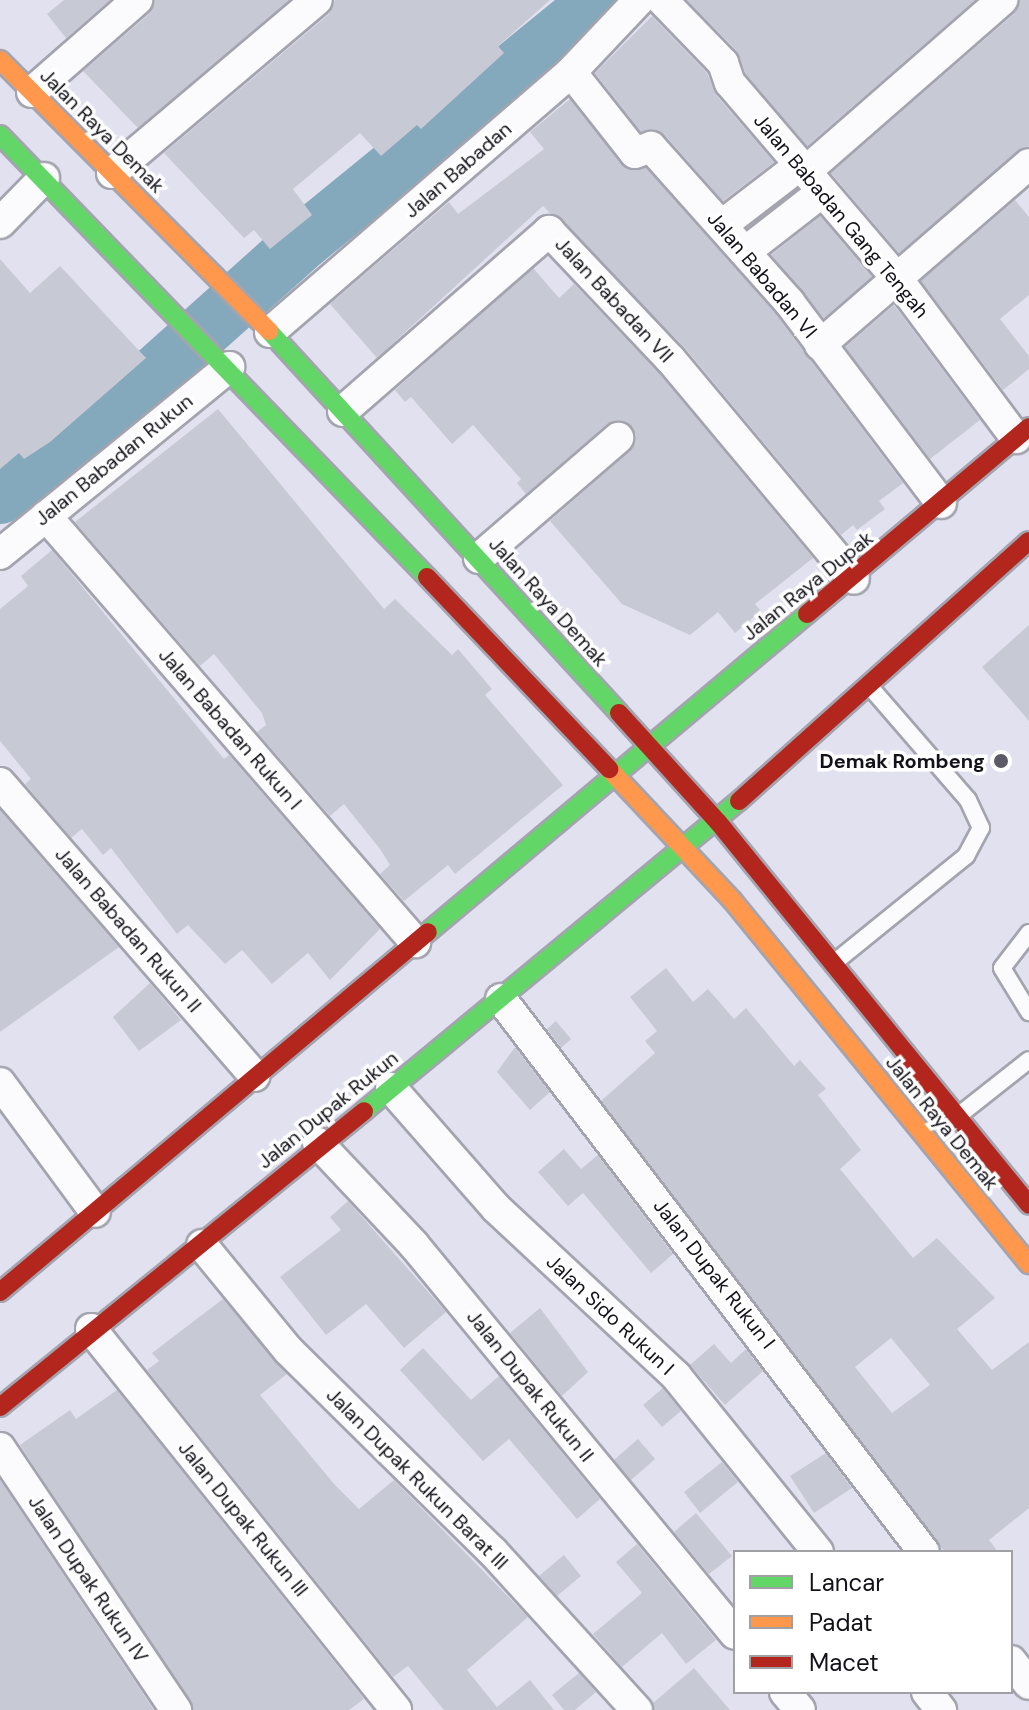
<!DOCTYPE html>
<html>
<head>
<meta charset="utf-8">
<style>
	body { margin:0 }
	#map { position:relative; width:1029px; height:1710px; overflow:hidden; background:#e2e1f0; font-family:"DM Sans",sans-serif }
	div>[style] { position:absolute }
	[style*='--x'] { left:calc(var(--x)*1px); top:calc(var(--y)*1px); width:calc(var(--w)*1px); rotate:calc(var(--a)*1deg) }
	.river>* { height:56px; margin:-28px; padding:0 28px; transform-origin:28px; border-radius:28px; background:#84a9bc }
	.building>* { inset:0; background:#c7cad5 }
	.roads { filter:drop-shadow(2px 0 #a4a4af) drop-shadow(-2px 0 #a4a4af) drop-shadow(0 2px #a4a4af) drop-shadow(0 -2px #a4a4af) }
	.lane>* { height:16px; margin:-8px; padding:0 8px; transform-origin:8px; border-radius:8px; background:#fbfafd }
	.street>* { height:30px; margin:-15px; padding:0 15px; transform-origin:15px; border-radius:15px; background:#fbfafd }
	.fast>* { height:18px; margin:-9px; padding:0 9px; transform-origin:9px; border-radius:9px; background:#63d668 }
	.slow>* { height:18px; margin:-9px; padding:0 9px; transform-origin:9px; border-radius:9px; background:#ff974d }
	.jam>* { height:18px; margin:-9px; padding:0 9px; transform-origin:9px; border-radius:9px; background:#b3261e }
	.dots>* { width:22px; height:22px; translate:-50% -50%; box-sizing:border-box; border:4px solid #fff; border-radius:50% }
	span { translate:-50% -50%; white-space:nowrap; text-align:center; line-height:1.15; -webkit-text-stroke:7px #fff; paint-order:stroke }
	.street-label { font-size:20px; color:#13121b }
	.poi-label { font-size:20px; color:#13121b; font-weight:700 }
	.right { translate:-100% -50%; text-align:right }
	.legend { position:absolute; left:733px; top:1550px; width:280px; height:144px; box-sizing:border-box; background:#fff; border:2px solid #a1a0a4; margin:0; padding:10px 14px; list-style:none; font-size:24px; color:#13121b }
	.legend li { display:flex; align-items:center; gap:16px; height:40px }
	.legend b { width:40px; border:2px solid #a1a0a4 }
</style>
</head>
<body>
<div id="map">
	<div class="river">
		<div style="--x:0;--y:496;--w:173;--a:-37.7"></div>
		<div style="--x:137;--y:390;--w:225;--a:-41.8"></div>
		<div style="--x:305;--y:240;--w:380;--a:-39.2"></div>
	</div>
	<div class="building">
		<div style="clip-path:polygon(64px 0,110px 0,66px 38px,47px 14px)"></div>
		<div style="clip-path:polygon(155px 0,289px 0,138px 128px,83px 71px,149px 14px)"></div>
		<div style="clip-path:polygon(335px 0,550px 0,498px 46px,504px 53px,421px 129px,417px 125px,381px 156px,360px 133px,293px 189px,312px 215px,270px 249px,254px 230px,244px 238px,164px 153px,329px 14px)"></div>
		<div style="clip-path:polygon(687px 0,975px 0,807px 146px,746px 74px,736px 50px)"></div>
		<div style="clip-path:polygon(1020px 0,1029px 0,1029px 146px,899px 253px,831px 173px,1014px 14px)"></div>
		<div style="clip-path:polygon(652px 16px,707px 73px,716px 95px,774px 162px,723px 201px,664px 134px,641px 132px,595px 73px)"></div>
		<div style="clip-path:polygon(570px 99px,621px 164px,646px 168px,775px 313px,903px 483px,879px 501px,885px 509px,857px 530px,853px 525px,841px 535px,685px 348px,543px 206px,377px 358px,330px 304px,449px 202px,458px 214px,544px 149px,530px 132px)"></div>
		<div style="clip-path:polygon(1015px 200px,1029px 217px,1029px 295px,1000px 319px,1029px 356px,1029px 369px,1003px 390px,921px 281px)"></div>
		<div style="clip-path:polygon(820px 216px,872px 277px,824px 318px,771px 255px)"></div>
		<div style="clip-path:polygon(0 259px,30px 293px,60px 266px,146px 358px,50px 442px,24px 459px,19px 453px,0 469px)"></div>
		<div style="clip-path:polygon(533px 268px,559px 298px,574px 284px,658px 372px,813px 558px,755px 604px,761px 611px,735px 633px,718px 612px,690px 635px,622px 604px,550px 521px,630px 451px,636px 435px,631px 426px,607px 424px,526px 494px,517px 483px,521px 479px,473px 425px,452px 444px,411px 397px,405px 402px,395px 390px)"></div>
		<div style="clip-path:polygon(894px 305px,980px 420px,930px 459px,845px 347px)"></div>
		<div style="clip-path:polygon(218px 409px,384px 609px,395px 599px,452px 655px,458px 649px,492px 689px,485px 695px,563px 785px,455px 874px,448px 865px,404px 901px,380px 874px,390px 865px,380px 849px,344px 804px,330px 816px,257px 732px,266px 725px,262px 713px,214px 654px,200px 666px,75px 522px)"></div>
		<div style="clip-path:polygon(52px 550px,224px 759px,229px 755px,380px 929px,330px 980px,308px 953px,272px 984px,242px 950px,225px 964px,188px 925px,177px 934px,111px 848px,103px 855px,82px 829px,71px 838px,25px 784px,31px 779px,0 741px,0 609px,28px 586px,21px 576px)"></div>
		<div style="clip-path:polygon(1029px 625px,1029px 721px,982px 667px)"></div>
		<div style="clip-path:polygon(0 810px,119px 947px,0 1032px)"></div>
		<div style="clip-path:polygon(evenodd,666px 968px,693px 1002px,708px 989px,734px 1019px,746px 1008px,794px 1066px,800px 1060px,826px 1089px,818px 1095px,861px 1150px,840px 1169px,913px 1258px,937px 1238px,995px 1298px,957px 1329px,992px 1370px,1029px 1342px,1029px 1508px,989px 1540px,998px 1552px,945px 1552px,601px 1101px,655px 1053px,645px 1041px,657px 1031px,630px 997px,666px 968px,891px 1338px,930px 1385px,892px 1413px,855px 1367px,891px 1338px)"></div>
		<div style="clip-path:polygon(150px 983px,181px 1020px,139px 1051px,113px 1017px)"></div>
		<div style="clip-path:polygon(556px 1021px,571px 1039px,561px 1048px,547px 1029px)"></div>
		<div style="clip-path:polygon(515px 1047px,550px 1092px,530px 1110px,497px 1072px)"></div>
		<div style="clip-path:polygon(564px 1149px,581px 1169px,598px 1155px,673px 1254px,651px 1273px,583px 1193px,568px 1206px,538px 1172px)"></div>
		<div style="clip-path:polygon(348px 1201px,446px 1312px,404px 1348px,366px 1304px,326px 1335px,280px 1277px,341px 1230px,330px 1217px)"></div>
		<div style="clip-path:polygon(223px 1299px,287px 1374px,260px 1395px,335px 1485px,359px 1509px,394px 1480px,528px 1617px,467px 1670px,497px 1707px,530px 1680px,554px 1710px,444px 1710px,408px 1666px,393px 1677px,147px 1370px,159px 1361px,152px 1353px)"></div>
		<div style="clip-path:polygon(540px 1308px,588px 1372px,562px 1396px,510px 1333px)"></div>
		<div style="clip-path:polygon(714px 1344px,731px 1363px,746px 1349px,763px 1371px,725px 1405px,690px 1365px)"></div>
		<div style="clip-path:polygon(423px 1348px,471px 1400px,499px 1376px,600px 1499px,577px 1519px,509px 1439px,483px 1461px,400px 1370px)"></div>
		<div style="clip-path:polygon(663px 1388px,681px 1411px,662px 1427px,643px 1405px)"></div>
		<div style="clip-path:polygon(117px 1390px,364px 1699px,349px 1710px,194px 1710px,20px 1445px,70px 1410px,76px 1419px)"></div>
		<div style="clip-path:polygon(638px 1439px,655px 1459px,631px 1480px,614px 1460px)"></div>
		<div style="clip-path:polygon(826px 1453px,852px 1488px,814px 1513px,790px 1476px)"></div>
		<div style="clip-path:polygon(722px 1462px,738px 1482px,700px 1513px,684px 1492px)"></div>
		<div style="clip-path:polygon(0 1480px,154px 1710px,0 1710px)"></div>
		<div style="clip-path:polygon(696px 1513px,732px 1556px,709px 1574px,674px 1532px)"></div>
		<div style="clip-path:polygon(637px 1544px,716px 1640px,686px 1664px,662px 1633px,622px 1667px,593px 1634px,642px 1593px,616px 1562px)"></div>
		<div style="clip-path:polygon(564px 1555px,581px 1576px,557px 1596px,539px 1576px)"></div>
		<div style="clip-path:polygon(694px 1668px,730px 1710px,654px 1710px,653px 1703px)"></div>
		<div style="clip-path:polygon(579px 1673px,596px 1692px,575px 1710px,564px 1710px,552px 1695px)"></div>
	</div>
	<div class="roads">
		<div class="lane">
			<div style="--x:1029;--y:933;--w:44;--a:127.6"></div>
			<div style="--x:1002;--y:968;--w:52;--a:58.5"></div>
			<div style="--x:835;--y:962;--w:169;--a:-39"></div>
			<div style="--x:966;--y:856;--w:32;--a:-62"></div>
			<div style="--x:981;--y:828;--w:31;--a:-115"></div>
			<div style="--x:968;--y:800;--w:150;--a:-130.9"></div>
			<div style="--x:958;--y:1116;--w:90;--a:-38.3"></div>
		</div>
		<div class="street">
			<div style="--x:662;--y:0;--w:88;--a:45.9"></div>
			<div style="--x:723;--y:63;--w:21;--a:71"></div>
			<div style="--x:730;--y:83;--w:260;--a:49.5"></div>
			<div style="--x:899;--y:281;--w:196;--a:53.3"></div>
			<div style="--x:571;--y:72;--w:103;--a:51.7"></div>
			<div style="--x:635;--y:153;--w:17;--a:-21"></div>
			<div style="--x:651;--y:147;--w:208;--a:48.3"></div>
			<div style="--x:789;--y:302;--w:252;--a:52.9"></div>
			<div style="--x:32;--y:92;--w:140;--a:-41.2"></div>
			<div style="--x:805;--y:172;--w:262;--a:-41.1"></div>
			<div style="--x:112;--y:173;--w:268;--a:-40.2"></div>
			<div style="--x:0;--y:223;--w:63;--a:-45.6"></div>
			<div style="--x:722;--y:225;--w:97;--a:-37.5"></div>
			<div style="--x:745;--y:252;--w:98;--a:-37.9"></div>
			<div style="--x:270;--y:332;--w:398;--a:-40.8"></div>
			<div style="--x:571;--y:72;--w:99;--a:-46.6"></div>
			<div style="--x:820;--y:345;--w:276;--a:-40.9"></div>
			<div style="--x:343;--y:411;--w:274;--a:-41.1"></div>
			<div style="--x:549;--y:231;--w:178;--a:46.6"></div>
			<div style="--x:671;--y:360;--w:285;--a:50.1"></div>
			<div style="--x:46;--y:516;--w:564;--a:49.1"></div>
			<div style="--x:0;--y:554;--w:296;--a:-39.2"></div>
			<div style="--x:479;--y:558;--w:184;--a:-40.8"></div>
			<div style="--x:0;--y:783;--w:388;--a:49"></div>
			<div style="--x:501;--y:999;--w:696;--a:52.59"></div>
			<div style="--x:0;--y:1083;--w:160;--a:53.6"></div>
			<div style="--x:391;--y:1088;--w:159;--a:48.8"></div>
			<div style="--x:496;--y:1208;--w:246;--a:43"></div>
			<div style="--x:676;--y:1376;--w:226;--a:51.1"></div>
			<div style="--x:318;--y:1143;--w:140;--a:46.7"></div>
			<div style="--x:414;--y:1245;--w:504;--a:50.47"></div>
			<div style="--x:202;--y:1245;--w:136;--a:50.7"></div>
			<div style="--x:288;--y:1350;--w:288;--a:44.6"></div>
			<div style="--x:493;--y:1552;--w:214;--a:47.7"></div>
			<div style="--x:91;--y:1329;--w:488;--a:51.3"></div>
			<div style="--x:0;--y:1448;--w:316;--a:56.1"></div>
			<div style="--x:1011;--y:1661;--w:29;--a:52"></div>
			<div style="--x:785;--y:1692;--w:23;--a:50"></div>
			<div style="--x:927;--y:1692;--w:23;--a:52"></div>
		</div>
		<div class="fast">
			<div style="--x:0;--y:135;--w:615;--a:45.99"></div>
			<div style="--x:269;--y:331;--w:518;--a:47.5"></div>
			<div style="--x:428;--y:932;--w:495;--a:-40"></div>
			<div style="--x:364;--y:1111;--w:487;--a:-39.6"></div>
		</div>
		<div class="slow">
			<div style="--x:0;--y:60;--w:382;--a:45.2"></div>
			<div style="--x:609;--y:769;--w:180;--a:46.8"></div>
			<div style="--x:732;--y:900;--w:470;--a:50.8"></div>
		</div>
		<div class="jam">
			<div style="--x:427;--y:577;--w:265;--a:46.5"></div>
			<div style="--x:807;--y:614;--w:290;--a:-40.1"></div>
			<div style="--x:619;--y:713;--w:147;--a:47.8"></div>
			<div style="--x:718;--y:822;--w:493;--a:50.9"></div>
			<div style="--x:739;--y:801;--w:389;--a:-41.9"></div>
			<div style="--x:0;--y:1292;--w:559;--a:-40.07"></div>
			<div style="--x:0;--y:1407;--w:469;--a:-39.1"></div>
		</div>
	</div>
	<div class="dots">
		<div style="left:1001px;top:761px;background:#5b5a66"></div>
	</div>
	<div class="street-label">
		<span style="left:102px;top:131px;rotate:45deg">Jalan Raya Demak</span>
		<span style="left:458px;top:170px;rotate:-41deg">Jalan Babadan</span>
		<span style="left:841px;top:216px;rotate:50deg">Jalan Babadan Gang Tengah</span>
		<span style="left:762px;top:275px;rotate:50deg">Jalan Babadan VI</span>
		<span style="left:614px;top:300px;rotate:47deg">Jalan Babadan VII</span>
		<span style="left:114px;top:460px;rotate:-39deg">Jalan Babadan Rukun</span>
		<span style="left:808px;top:586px;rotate:-39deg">Jalan Raya Dupak</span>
		<span style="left:548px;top:602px;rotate:48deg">Jalan Raya Demak</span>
		<span style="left:230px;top:729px;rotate:49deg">Jalan Babadan Rukun I</span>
		<span style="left:128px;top:930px;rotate:49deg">Jalan Babadan Rukun II</span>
		<span style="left:328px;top:1110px;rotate:-39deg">Jalan Dupak Rukun</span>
		<span style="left:942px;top:1123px;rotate:51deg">Jalan Raya Demak</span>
		<span style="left:714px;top:1274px;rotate:52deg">Jalan Dupak Rukun I</span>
		<span style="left:610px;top:1315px;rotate:43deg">Jalan Sido Rukun I</span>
		<span style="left:530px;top:1386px;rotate:51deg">Jalan Dupak Rukun II</span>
		<span style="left:417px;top:1479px;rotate:45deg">Jalan Dupak Rukun Barat III</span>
		<span style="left:243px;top:1519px;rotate:51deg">Jalan Dupak Rukun III</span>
		<span style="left:88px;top:1579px;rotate:56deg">Jalan Dupak Rukun IV</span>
	</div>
	<div class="poi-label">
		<span class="right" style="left:985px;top:761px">Demak Rombeng</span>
	</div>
	<ul class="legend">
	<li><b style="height:10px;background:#63d668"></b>Lancar</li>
	<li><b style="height:10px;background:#ff974d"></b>Padat</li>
	<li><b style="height:10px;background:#b3261e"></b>Macet</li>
	</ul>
</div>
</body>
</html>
